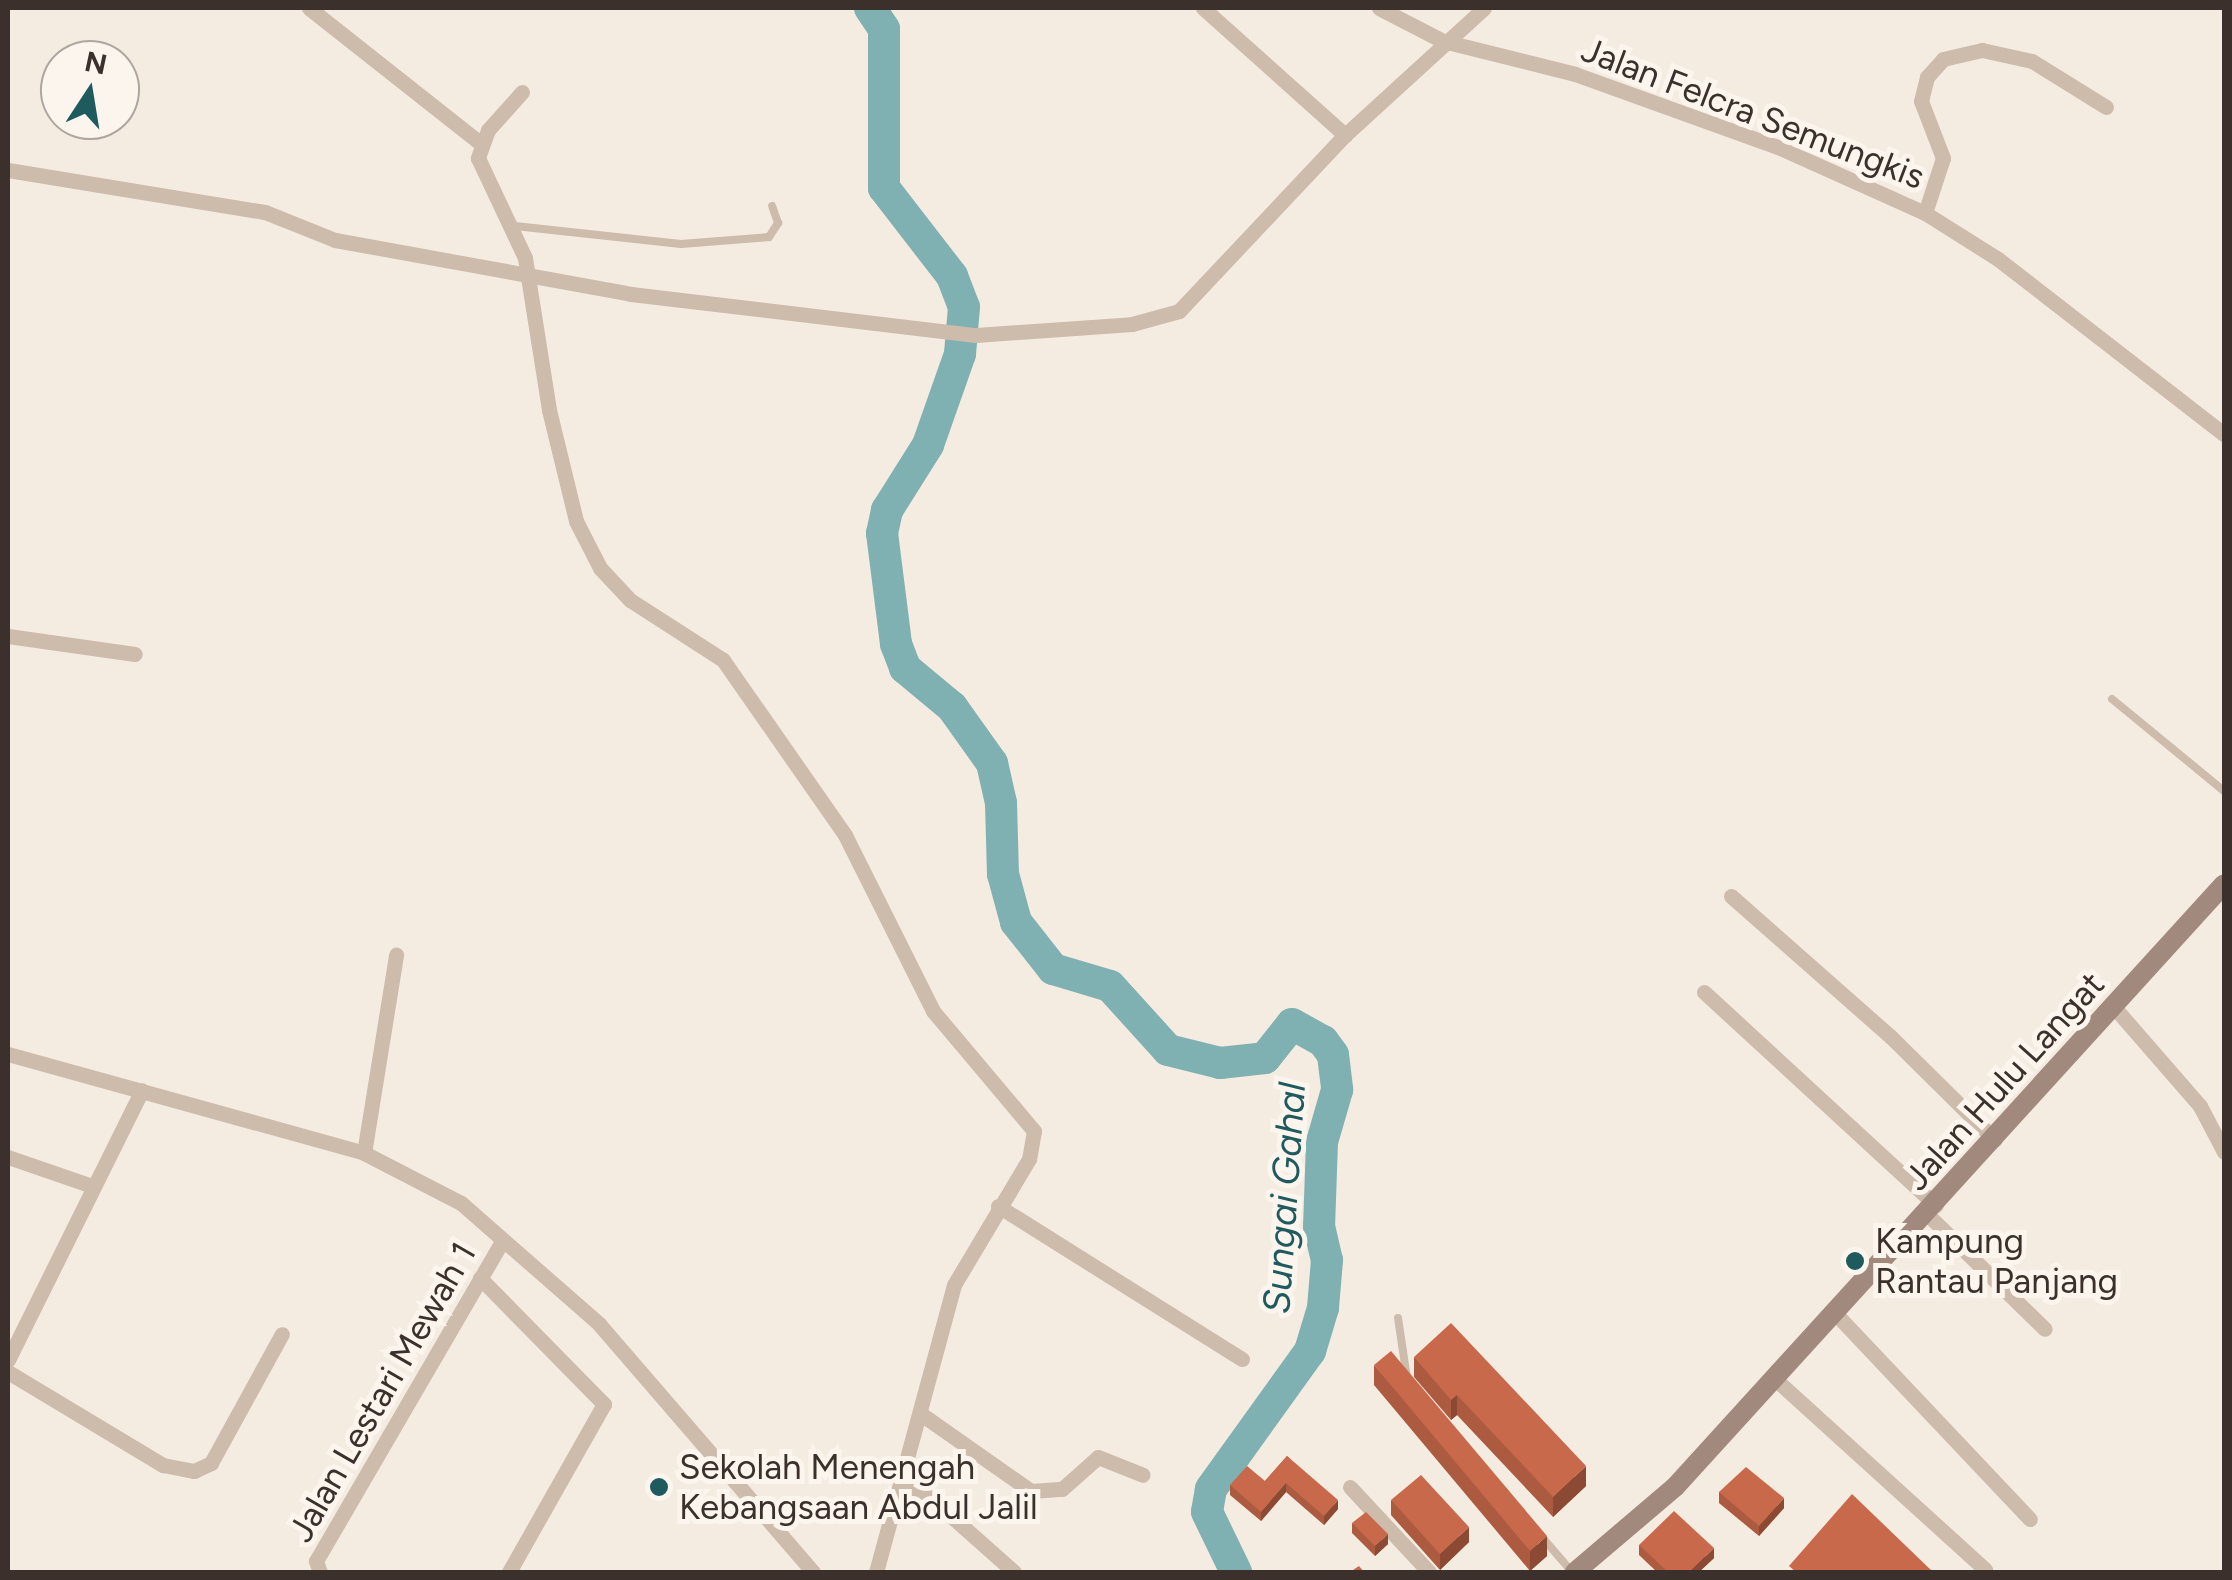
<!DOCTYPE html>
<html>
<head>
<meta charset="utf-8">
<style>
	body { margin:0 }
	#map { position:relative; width:2232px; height:1580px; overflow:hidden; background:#f4ebe1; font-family:Figtree,sans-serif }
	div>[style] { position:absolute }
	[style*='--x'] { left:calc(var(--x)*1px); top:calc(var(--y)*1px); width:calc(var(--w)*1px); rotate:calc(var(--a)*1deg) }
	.river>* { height:32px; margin:-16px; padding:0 16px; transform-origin:16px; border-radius:16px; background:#7fb0b2 }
	.lane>* { height:8px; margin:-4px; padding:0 4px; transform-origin:4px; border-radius:4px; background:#cdbbac }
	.street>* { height:15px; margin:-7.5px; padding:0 7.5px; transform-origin:7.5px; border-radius:7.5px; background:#cdbbac }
	.secondary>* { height:20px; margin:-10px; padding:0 10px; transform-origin:10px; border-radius:10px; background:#a18a7d }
	.wall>* { inset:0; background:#ac5a40 }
	.shaded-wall>* { inset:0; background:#8c4a34 }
	.building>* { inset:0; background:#c8694b }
	.dots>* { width:28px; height:28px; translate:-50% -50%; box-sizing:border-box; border:5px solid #fbf5ee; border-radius:50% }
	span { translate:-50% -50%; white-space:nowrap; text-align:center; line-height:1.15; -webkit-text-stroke:10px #fbf5ee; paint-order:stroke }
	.street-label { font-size:35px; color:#3b302b }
	.poi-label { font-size:35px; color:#3b302b }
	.left { translate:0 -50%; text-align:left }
	.water-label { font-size:38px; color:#1f5a5e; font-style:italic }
	.frame { position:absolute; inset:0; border:10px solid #3b302b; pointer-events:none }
	.north { position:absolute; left:40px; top:40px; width:100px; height:100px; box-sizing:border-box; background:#fbf5ee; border:2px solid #aea6a0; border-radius:50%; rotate:12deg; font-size:28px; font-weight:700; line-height:40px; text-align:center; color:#3b302b }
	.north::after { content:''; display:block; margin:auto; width:35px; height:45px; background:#1f5a5e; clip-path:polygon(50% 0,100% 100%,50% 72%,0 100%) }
</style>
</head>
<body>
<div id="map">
	<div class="river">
		<div style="--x:870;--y:8;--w:25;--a:56"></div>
		<div style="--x:884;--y:29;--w:159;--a:90"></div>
		<div style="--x:884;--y:188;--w:111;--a:52.3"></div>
		<div style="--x:952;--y:276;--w:33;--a:69"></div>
		<div style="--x:964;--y:307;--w:47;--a:94.9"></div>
		<div style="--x:960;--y:354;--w:96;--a:109.4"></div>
		<div style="--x:928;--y:445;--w:77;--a:122.2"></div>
		<div style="--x:887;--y:510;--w:24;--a:102"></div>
		<div style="--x:882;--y:533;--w:112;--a:82.8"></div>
		<div style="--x:896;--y:644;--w:26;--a:69"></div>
		<div style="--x:905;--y:668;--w:61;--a:39.7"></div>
		<div style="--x:952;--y:707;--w:69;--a:54.5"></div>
		<div style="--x:992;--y:763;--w:41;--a:77.3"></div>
		<div style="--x:1001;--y:803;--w:71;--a:88.4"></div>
		<div style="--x:1003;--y:874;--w:50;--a:74.8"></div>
		<div style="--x:1016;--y:922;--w:60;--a:51.8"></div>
		<div style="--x:1053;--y:969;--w:59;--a:16.6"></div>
		<div style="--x:1110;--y:986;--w:86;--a:47.8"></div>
		<div style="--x:1168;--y:1050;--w:54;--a:14"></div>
		<div style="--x:1220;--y:1063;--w:45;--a:-6.3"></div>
		<div style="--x:1265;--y:1058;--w:43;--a:-51.5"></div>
		<div style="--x:1292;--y:1024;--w:35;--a:29"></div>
		<div style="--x:1323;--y:1041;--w:17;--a:54"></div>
		<div style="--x:1333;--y:1055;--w:35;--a:83"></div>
		<div style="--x:1337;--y:1090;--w:54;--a:106.1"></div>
		<div style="--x:1322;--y:1142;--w:84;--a:92"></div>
		<div style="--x:1319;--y:1226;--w:35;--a:77"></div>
		<div style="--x:1327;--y:1260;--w:48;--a:94.8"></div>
		<div style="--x:1323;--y:1308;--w:45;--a:106.8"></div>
		<div style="--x:1310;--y:1351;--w:170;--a:125.7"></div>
		<div style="--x:1211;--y:1489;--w:23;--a:100"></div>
		<div style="--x:1207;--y:1512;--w:67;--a:64.2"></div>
	</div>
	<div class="lane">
		<div style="--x:515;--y:226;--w:167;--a:6.2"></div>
		<div style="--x:681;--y:244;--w:88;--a:-4.5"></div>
		<div style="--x:769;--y:237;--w:17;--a:-57"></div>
		<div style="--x:778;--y:223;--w:18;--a:-109"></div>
		<div style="--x:2112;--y:699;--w:145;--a:39.4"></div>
		<div style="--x:1398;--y:1318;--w:61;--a:81.5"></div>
		<div style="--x:1542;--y:1537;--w:46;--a:49.4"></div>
	</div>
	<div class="street">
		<div style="--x:309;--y:8;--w:219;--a:38.3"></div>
		<div style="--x:1203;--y:8;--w:191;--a:41.8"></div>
		<div style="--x:1379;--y:8;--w:72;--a:27.3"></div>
		<div style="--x:1443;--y:41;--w:136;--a:14"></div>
		<div style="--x:1575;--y:74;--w:216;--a:19.8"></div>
		<div style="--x:1778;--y:147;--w:161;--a:24.2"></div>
		<div style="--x:1925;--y:213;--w:86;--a:32.2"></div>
		<div style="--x:1998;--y:259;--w:286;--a:37.8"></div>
		<div style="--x:522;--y:92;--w:51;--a:131.8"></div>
		<div style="--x:488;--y:130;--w:30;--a:110"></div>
		<div style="--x:478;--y:158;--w:110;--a:64.8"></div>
		<div style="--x:525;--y:258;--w:154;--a:81"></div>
		<div style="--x:549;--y:410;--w:114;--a:76.3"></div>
		<div style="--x:576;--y:521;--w:53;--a:62.9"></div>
		<div style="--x:600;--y:568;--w:44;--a:46.8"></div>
		<div style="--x:630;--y:600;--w:111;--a:32.8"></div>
		<div style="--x:723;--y:660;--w:213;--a:55.1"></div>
		<div style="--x:845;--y:835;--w:197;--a:63.4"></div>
		<div style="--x:933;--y:1011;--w:157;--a:49.9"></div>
		<div style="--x:1034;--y:1131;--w:28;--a:100"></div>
		<div style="--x:1029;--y:1159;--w:147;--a:120.8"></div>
		<div style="--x:954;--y:1285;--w:297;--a:105.2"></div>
		<div style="--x:8;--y:170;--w:260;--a:9.3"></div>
		<div style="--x:265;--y:212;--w:75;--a:21.8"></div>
		<div style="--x:335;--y:240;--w:301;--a:10.3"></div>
		<div style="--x:631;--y:294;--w:347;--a:6.8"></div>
		<div style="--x:976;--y:335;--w:156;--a:-4"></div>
		<div style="--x:1132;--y:324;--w:49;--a:-15.5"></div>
		<div style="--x:1179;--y:311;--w:242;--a:-46.7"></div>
		<div style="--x:1345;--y:135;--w:188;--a:-42.4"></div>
		<div style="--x:1925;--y:213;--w:58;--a:-71.9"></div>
		<div style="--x:1943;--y:158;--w:61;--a:-111.1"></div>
		<div style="--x:1921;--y:101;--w:25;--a:-76"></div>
		<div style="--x:1927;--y:77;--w:24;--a:-48"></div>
		<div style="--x:1943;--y:59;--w:40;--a:-13"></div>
		<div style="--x:1982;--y:50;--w:51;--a:12.4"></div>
		<div style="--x:2032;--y:61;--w:87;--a:31.9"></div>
		<div style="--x:8;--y:636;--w:128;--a:8.1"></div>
		<div style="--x:1731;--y:896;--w:213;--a:41.4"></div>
		<div style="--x:1891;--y:1037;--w:146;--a:44.7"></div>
		<div style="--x:1704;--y:992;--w:315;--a:42.6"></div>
		<div style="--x:2114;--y:1007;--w:131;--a:49"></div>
		<div style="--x:2200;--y:1106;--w:52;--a:62.4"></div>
		<div style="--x:8;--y:1054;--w:370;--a:15.5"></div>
		<div style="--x:364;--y:1153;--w:109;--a:27.3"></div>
		<div style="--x:461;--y:1203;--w:184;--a:41.2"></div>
		<div style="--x:599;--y:1324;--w:328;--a:49.2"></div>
		<div style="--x:364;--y:1153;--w:201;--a:-80.8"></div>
		<div style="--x:8;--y:1157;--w:89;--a:19"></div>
		<div style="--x:998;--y:1206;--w:288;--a:32.1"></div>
		<div style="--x:1928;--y:1215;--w:163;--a:44.3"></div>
		<div style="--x:480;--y:1278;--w:177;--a:45.5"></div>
		<div style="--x:604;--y:1404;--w:193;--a:119.5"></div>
		<div style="--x:1834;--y:1312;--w:285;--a:46.6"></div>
		<div style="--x:8;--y:1360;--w:301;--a:-63.6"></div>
		<div style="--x:8;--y:1372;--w:181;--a:31"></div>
		<div style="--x:163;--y:1465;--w:32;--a:11"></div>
		<div style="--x:194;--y:1471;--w:19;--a:-25"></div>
		<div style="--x:211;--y:1463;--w:147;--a:-61.2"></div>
		<div style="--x:1774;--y:1378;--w:285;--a:42.2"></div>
		<div style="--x:921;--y:1414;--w:134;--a:35"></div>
		<div style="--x:1031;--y:1491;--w:31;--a:-4"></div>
		<div style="--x:1062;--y:1489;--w:48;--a:-41.6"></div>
		<div style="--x:1098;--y:1457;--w:48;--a:21.8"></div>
		<div style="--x:902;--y:1487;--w:23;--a:13"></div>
		<div style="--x:924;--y:1492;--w:120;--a:41.6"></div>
		<div style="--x:1350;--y:1487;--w:116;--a:47.1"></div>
		<div style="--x:320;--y:1572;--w:12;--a:-110"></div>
		<div style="--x:316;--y:1561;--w:371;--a:-59.8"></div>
	</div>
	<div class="secondary">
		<div style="--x:1575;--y:1572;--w:131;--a:-40.4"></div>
		<div style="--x:1675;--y:1487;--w:815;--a:-47.68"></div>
	</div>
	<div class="wall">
		<div style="clip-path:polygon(1414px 1357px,1586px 1486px,1553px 1517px,1457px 1415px,1451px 1420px,1414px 1377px)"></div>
		<div style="clip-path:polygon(1374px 1365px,1547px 1556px,1530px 1571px,1374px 1385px)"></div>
		<div style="clip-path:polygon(1287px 1456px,1338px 1509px,1324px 1525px,1286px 1492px,1261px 1521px,1230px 1495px,1230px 1485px,1265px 1481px)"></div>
		<div style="clip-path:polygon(1719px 1492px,1784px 1508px,1759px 1536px,1719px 1503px)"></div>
		<div style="clip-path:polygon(1391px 1500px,1469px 1542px,1440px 1570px,1391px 1515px)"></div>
		<div style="clip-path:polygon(1352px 1523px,1388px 1544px,1375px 1556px,1352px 1533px)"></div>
		<div style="clip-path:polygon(1639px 1545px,1714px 1558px,1699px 1572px,1657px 1572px,1639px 1555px)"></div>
	</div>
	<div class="shaded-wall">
		<div style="clip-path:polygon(1457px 1395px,1457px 1415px,1451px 1420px,1451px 1400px)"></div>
		<div style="clip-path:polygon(1586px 1466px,1586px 1486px,1553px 1517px,1553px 1497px)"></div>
		<div style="clip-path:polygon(1286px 1483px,1286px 1492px,1261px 1521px,1261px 1512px)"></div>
		<div style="clip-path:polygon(1784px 1498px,1784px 1508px,1759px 1536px,1759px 1526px)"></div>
		<div style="clip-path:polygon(1338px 1500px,1338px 1509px,1324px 1525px,1324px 1516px)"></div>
		<div style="clip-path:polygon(1469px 1527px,1469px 1542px,1440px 1570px,1440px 1554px)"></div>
		<div style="clip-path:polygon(1388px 1534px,1388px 1544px,1375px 1556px,1375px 1546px)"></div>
		<div style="clip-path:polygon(1547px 1536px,1547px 1556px,1530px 1571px,1530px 1551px)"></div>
		<div style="clip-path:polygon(1714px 1548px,1714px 1558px,1699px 1572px,1689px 1572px)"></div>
	</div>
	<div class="building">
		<div style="clip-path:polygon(1451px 1323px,1586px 1466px,1553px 1497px,1457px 1395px,1451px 1400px,1414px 1357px)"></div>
		<div style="clip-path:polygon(1391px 1351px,1547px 1536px,1530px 1551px,1374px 1365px)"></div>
		<div style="clip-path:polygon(1287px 1456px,1338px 1500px,1324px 1516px,1286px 1483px,1261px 1512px,1230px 1485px,1247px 1466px,1265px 1481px)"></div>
		<div style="clip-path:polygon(1746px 1467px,1784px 1498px,1759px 1526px,1719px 1492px)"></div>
		<div style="clip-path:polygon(1421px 1475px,1469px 1527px,1440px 1554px,1391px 1500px)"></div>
		<div style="clip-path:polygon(1852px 1494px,1933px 1572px,1796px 1572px,1789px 1566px)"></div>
		<div style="clip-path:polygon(1674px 1511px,1714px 1548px,1689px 1572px,1668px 1572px,1639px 1545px)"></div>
		<div style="clip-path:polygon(1366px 1512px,1388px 1534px,1375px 1546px,1352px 1523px)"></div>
		<div style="clip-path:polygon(1359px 1566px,1364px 1572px,1350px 1572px)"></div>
	</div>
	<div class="dots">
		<div style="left:1855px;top:1261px;background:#1f5a5e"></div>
		<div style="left:659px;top:1487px;background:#1f5a5e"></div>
	</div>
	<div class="street-label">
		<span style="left:1753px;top:113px;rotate:21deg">Jalan Felcra Semungkis</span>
		<span style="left:2004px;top:1081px;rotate:-48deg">Jalan Hulu Langat</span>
		<span style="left:382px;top:1392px;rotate:-60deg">Jalan Lestari Mewah 1</span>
	</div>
	<div class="poi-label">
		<span class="left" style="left:1875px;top:1261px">Kampung<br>Rantau Panjang</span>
		<span class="left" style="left:679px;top:1487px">Sekolah Menengah<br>Kebangsaan Abdul Jalil</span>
	</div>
	<div class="water-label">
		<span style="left:1285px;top:1198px;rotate:-86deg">Sungai Gahal</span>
	</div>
	<div class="frame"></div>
	<div class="north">N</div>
</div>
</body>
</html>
